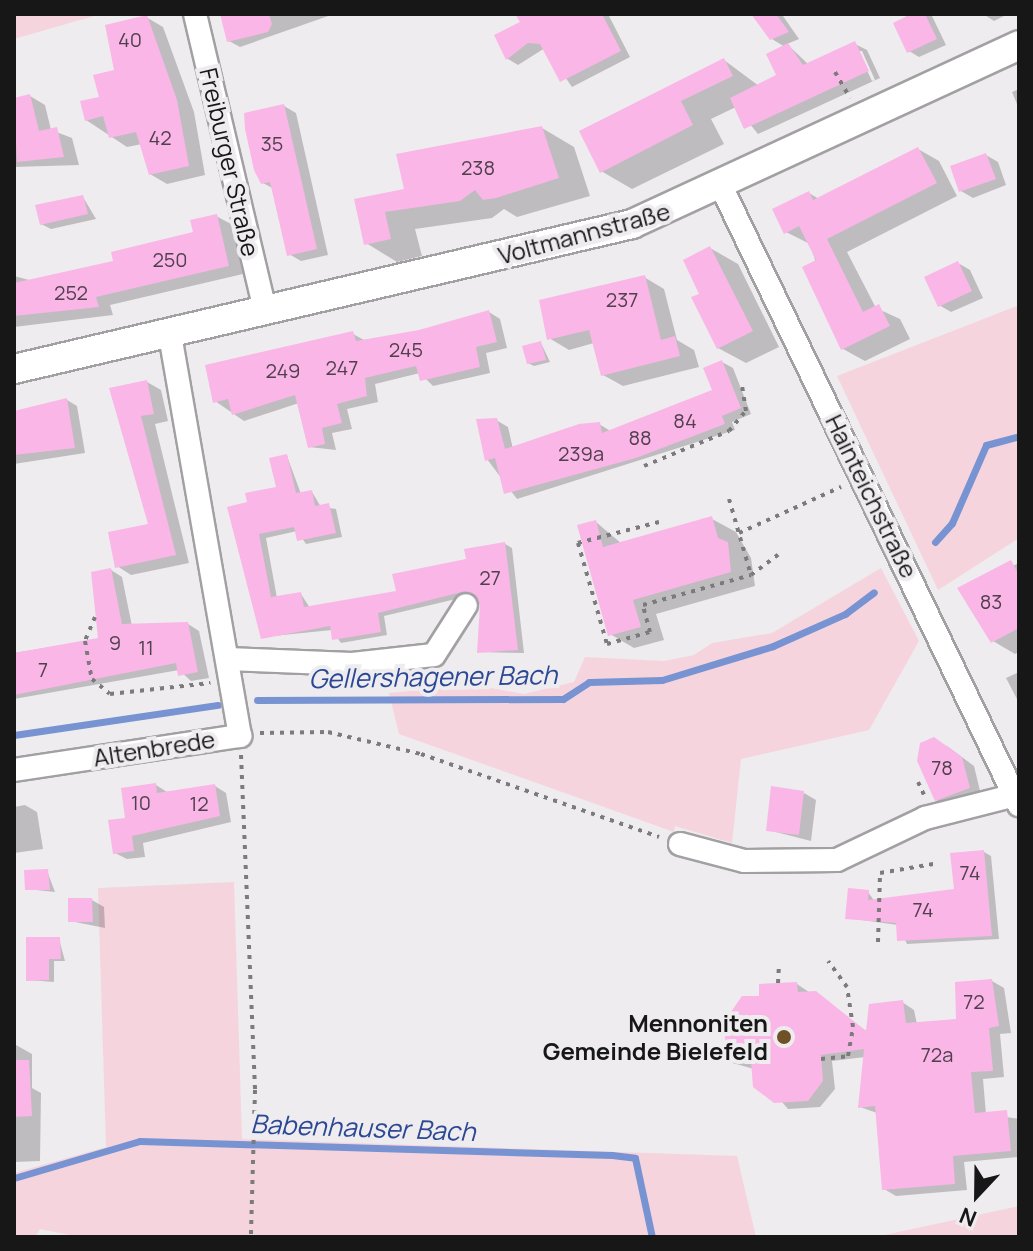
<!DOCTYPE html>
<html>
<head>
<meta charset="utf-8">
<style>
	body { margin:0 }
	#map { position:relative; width:1033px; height:1251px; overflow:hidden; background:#eeecef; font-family:Manrope,sans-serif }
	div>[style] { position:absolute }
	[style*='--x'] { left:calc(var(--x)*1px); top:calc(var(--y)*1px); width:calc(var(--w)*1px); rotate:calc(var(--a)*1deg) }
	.green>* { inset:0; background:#f6d4dd }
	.shadow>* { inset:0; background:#0003 }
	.stream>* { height:7px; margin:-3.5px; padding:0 3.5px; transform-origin:3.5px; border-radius:3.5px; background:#7893d2 }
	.building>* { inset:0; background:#f9b6e7 }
	.path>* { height:4px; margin-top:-2px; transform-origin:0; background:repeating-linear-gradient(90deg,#7b7a7c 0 4px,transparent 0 10px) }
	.roads { filter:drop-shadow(2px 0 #a2a0a3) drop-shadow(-2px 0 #a2a0a3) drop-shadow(0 2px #a2a0a3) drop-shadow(0 -2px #a2a0a3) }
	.minor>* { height:22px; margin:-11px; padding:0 11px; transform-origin:11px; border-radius:11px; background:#fff }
	.tertiary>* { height:28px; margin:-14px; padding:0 14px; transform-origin:14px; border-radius:14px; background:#fff }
	.dots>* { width:22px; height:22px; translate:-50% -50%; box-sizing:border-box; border:4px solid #eeecef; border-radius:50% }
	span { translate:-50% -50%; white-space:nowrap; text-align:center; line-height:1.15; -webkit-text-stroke:8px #eeecef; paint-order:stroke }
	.number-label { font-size:20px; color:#503f4c }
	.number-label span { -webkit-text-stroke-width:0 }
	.street-label { font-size:24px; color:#171718 }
	.poi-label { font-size:24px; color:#171718; font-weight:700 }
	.right { translate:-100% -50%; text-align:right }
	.water-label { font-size:26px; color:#2c4894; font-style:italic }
	.frame { position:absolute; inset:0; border:16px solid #171718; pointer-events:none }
	.north { position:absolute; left:937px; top:1155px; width:80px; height:80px; -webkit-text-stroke:6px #eeecef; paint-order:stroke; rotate:202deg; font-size:22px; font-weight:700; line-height:32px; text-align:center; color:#171718 }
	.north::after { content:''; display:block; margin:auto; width:28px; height:36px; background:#171718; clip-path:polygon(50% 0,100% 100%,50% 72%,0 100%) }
</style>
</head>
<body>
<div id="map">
	<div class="green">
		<div style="clip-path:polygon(14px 14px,101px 14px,14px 39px)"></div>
		<div style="clip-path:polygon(1019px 305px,1019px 538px,938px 590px,837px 376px)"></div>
		<div style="clip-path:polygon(881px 568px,919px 641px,869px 730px,741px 759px,732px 843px,675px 826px,674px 832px,399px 734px,389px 693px,475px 685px,524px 694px,574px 682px,585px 657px,664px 661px,694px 655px,712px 643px,772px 633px)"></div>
		<div style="clip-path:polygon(234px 882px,242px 1139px,737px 1156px,756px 1237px,79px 1237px,40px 1229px,35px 1237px,14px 1237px,14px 1173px,106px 1147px,98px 888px)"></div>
		<div style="clip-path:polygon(1019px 1206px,1019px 1237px,875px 1237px)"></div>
	</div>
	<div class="shadow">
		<div style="clip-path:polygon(222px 14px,334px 14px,240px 47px,229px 41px)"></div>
		<div style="clip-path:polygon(518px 14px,608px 14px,630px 57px,572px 87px,545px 48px,518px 65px,508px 59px,497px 36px,522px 23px)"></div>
		<div style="clip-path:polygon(evenodd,760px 14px,783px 16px,799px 39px,787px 44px,809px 65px,855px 44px,867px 50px,880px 78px,758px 134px,736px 107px,711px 119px,724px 144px,632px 189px,601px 171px,724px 60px,759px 86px,779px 76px,785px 47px,772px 39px,760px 14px,858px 51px,862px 51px,875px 80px,872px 81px,858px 51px)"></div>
		<div style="clip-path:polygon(906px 14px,931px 14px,946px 45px,919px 57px,909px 51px)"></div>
		<div style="clip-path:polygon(983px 14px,1008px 14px,994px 21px)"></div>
		<div style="clip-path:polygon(146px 17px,163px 27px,194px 112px,205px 175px,167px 184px,150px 174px,142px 144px,127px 147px,86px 120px)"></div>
		<div style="clip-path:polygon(1019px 89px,1019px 109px,1012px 92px)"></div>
		<div style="clip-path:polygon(30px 96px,45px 105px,51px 130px,72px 138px,79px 165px,14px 167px,14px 100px)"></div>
		<div style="clip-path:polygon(284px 106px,296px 113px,328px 255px,301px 261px,289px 254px,274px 189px,263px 183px)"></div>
		<div style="clip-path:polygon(542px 128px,574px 147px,590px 196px,517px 217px,504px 209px,492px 218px,415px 229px,422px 256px,397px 262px,366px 243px,356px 201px,406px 190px)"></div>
		<div style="clip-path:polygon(918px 149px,939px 161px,957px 196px,847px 252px,876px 308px,900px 319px,910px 339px,865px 361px,843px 349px,810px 244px,786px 232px,809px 193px,819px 199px)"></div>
		<div style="clip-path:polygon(986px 155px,998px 162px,1006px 185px,973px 198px,961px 191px)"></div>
		<div style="clip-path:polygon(83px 197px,96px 219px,51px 229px,41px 224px)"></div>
		<div style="clip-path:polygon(216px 216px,231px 224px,243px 274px,110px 305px,113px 315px,14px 327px,14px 276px,33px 281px,115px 263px,195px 234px)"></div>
		<div style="clip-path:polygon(710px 248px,738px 264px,779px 347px,746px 363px,718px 348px)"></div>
		<div style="clip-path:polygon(958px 263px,970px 270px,983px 298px,951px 312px,939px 305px)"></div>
		<div style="clip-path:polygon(644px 277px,664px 289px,677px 340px,694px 350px,699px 367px,623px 386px,603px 375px,594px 343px,569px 350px,549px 338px)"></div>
		<div style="clip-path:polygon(489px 312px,500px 319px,507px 348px,486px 353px,490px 373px,433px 386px,420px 373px,375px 384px,378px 402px,347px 409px,352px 429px,332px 433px,336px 450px,309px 447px,299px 403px,244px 421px,215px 401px,353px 334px,364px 340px,419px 332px)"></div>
		<div style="clip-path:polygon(541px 343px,550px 362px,534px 366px,528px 363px)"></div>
		<div style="clip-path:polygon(722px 362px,733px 368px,751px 414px,732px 422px,735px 430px,517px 499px,487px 459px,496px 420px,508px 427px,513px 449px,599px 424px,612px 432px,715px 391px)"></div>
		<div style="clip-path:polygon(147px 382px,161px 390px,168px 421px,155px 424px,189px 563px,131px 575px,117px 566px,151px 525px,112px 390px)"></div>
		<div style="clip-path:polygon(67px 400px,77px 406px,85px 453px,14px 464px,14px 423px)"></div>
		<div style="clip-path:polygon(287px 456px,301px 494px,312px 492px,321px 507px,336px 509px,342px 537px,306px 544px,297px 531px,266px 538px,277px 598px,301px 594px,310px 608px,398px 592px,505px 544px,512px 548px,524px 653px,479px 652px,482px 604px,473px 595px,384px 616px,387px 635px,341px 643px,332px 630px,263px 637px,250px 504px,278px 489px)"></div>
		<div style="clip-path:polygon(712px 519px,736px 532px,751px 558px,755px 586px,656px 614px,664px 640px,634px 648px,610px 634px,596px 522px,622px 544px)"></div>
		<div style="clip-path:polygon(1019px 563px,1019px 652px,1015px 654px,993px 641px,960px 589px)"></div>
		<div style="clip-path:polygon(111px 570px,122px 577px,132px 626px,188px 624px,199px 631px,209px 678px,191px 681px,179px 670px,14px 699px,14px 653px,100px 639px)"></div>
		<div style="clip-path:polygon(1019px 672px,1019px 703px,1006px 678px)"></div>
		<div style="clip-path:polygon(947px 746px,974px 766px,981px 795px,948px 807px,936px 800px)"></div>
		<div style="clip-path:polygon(156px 785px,167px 792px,215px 786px,226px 793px,231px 822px,143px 843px,145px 857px,127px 859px,115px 853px,128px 820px)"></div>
		<div style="clip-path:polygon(804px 793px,816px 800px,811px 841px,768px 830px)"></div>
		<div style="clip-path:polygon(25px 805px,37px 812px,43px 849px,14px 853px,14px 807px)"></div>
		<div style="clip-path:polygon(984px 852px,991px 856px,999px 939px,907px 944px,898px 925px,847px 918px,868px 892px,875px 902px,956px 891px)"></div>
		<div style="clip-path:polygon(47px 871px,55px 892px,27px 889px)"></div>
		<div style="clip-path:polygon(92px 900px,104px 907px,105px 928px,70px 921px)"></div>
		<div style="clip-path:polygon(14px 911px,16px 950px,14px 950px)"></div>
		<div style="clip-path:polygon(59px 939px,65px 961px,54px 961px,54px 982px,28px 980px)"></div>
		<div style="clip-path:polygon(992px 981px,1004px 988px,1011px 1033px,1000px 1034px,1004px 1077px,983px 1079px,986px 1114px,1019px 1119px,1019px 1157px,964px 1162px,967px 1190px,896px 1196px,884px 1189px,877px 1113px,860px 1107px,865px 1057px,832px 1061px,835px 1089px,820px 1107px,788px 1109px,754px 1069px,729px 1062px,761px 998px,797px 984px,868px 1032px,902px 1002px,914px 1010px,917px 1024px,958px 1021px)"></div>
		<div style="clip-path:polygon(14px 987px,16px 1045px,32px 1054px,32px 1088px,41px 1093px,40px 1161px,14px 1162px)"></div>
	</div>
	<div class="stream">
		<div style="--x:935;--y:542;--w:25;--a:-48"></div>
		<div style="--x:952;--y:523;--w:85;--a:-66.4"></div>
		<div style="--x:986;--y:445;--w:34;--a:-15"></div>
		<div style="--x:257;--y:700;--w:306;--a:-0.2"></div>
		<div style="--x:563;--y:699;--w:31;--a:-33"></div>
		<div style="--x:589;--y:682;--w:73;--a:-1.6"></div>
		<div style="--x:662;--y:680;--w:116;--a:-17"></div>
		<div style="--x:773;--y:646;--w:79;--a:-24"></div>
		<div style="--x:845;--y:614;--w:36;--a:-37"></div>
		<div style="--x:14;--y:735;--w:206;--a:-8.4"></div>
		<div style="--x:14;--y:1178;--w:131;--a:-16.4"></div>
		<div style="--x:140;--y:1141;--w:472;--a:1.7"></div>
		<div style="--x:612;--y:1155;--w:23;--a:7"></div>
		<div style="--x:635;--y:1158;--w:81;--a:77.9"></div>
	</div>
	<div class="building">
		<div style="clip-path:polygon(220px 14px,269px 14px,272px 24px,268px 32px,227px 42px)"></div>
		<div style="clip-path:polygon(515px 14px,602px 14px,621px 51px,560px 82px,540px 44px,528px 43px,506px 60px,494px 35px,520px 22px)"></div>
		<div style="clip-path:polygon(751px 14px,776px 14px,789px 32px,770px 40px)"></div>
		<div style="clip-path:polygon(911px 14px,925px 14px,937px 39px,907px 53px,893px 23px)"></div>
		<div style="clip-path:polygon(147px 15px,177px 100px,189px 166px,149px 175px,136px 132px,109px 138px,103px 116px,85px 121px,80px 101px,99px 97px,93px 75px,114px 70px,105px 25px)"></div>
		<div style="clip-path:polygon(855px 41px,869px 71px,744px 129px,730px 98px,776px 75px,766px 54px,788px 43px,803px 65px)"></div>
		<div style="clip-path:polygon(724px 58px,733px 76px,681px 101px,693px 125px,600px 173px,579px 131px)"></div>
		<div style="clip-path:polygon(30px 94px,39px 131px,57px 127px,64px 157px,17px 162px,14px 98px)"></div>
		<div style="clip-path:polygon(284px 104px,317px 249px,287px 256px,270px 182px,261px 184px,254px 170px,245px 129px,244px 113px)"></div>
		<div style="clip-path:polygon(542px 126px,559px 178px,496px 198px,483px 200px,475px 190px,460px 201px,385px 212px,391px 239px,364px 245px,354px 199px,404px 189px,396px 154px)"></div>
		<div style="clip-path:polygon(918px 147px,937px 183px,827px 239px,863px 312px,879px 304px,890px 326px,841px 350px,802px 267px,816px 260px,799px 226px,784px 234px,772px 209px,809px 191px,813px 200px)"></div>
		<div style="clip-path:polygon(986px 153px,996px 179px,959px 192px,950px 166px)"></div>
		<div style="clip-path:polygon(83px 195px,88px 214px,40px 225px,35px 205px)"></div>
		<div style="clip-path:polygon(217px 214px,229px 266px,96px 297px,99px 307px,14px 316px,14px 283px,113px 261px,111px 252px,193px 232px,190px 220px)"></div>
		<div style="clip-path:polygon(710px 246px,753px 331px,717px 349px,691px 297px,699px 294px,683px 260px)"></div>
		<div style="clip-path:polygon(958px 261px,972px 291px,938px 307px,924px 277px)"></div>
		<div style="clip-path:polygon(645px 275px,661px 340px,675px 336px,680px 356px,601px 376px,589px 330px,547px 340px,539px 300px)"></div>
		<div style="clip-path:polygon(489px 310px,497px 342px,476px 347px,480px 367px,420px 381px,416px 366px,365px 378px,367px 396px,337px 404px,342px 423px,322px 428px,325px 444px,308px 448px,295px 395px,232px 415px,228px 399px,213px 403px,205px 365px,353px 331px,356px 341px,419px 330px)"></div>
		<div style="clip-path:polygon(541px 341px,546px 360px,527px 364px,522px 346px)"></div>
		<div style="clip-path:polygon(722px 360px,741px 408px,722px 416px,725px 424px,636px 458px,504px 494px,495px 458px,485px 461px,476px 419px,497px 418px,505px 449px,579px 424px,600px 422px,602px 433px,712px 390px,703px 368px)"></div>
		<div style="clip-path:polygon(147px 380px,154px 414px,141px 416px,176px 555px,115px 568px,108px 532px,148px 524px,109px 388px)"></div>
		<div style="clip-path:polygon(67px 398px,75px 448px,14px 455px,14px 411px)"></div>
		<div style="clip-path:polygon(287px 454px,296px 493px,312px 490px,315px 506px,329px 503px,336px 533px,297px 541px,294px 527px,259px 534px,271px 597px,301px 592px,304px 607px,396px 591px,392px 574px,466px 559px,464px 549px,505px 542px,518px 650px,477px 653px,480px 605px,466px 591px,378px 613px,381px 632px,332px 640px,330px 626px,261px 639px,227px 507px,247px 502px,245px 493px,276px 487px,269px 458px)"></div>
		<div style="clip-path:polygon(712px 516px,718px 538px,728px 542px,731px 572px,633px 600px,641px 627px,608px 636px,577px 525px,596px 520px,603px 547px)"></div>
		<div style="clip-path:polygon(1011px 560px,1019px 575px,1019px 628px,991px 643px,957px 588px)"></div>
		<div style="clip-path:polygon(111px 568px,122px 624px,188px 622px,198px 672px,178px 676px,176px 663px,14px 695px,14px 653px,98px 638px,91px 572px)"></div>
		<div style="clip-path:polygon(934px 737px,962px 757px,970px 788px,935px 801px,917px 761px,920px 743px)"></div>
		<div style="clip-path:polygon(156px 783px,157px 793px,215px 784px,220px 816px,132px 836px,134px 851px,113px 854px,108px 820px,125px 818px,121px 788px)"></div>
		<div style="clip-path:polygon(771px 786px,804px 791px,799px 835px,766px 831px)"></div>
		<div style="clip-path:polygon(984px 850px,992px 936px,897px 941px,896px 923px,845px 919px,848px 888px,869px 890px,868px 900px,954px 889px,950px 853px)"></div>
		<div style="clip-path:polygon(48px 869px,50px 890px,25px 890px,24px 870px)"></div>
		<div style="clip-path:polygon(68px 898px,92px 898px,93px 922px,68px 922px)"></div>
		<div style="clip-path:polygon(26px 937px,60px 937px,61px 959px,49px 959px,49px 980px,26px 981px)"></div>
		<div style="clip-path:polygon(992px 979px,999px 1026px,989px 1028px,993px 1071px,971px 1072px,975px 1113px,1007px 1110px,1011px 1151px,953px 1156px,955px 1184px,882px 1190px,875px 1106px,858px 1108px,864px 1049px,821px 1055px,823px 1081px,808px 1101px,774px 1103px,753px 1087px,751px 1062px,727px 1064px,724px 1022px,742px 996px,759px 996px,759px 984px,797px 982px,798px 992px,816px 991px,866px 1031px,869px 1004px,903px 1000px,906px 1023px,956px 1019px,955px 982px)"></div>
		<div style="clip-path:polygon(14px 1060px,29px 1060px,32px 1116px,14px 1117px)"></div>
	</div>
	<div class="path">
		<div style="--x:835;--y:72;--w:30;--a:60"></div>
		<div style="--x:644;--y:466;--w:92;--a:-22.4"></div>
		<div style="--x:729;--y:431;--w:26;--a:-50"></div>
		<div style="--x:746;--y:411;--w:26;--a:-99"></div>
		<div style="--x:729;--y:499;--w:79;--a:73.9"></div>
		<div style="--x:659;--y:522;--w:84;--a:165.5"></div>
		<div style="--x:578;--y:543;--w:105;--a:74"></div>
		<div style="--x:607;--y:644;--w:45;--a:-15.6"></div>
		<div style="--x:650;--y:632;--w:28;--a:-105"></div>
		<div style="--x:643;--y:605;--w:112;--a:-15.5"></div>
		<div style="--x:751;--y:575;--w:34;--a:-37"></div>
		<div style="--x:739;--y:533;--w:112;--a:-24.3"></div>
		<div style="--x:95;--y:617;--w:26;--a:113"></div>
		<div style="--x:85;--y:641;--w:39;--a:80"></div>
		<div style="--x:92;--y:679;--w:23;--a:40"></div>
		<div style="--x:110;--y:694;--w:101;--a:-6.3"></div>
		<div style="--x:260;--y:733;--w:68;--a:-0.8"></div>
		<div style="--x:328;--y:732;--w:96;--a:13.3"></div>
		<div style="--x:421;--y:754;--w:252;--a:19.2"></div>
		<div style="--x:241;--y:755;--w:335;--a:87.6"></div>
		<div style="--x:255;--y:1090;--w:147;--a:91.6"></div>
		<div style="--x:918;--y:782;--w:14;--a:65"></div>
		<div style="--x:878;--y:942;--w:69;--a:-88.3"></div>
		<div style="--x:880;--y:873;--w:54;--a:-9.6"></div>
		<div style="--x:778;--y:983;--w:20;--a:-87"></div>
		<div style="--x:821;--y:1059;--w:27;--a:-6"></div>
		<div style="--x:848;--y:1056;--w:29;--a:-80"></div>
		<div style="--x:853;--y:1027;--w:40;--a:-98.5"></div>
		<div style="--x:847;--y:987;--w:32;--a:-126"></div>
	</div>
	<div class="roads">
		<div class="minor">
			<div style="--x:195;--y:14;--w:304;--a:76.7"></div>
			<div style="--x:722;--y:188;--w:685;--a:64.3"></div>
			<div style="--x:228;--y:659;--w:124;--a:2.3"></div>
			<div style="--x:352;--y:664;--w:82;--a:-6.3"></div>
			<div style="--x:434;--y:655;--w:59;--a:-57.4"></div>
			<div style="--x:14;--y:770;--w:229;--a:-8.6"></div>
			<div style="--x:240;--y:736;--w:408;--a:-99.9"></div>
			<div style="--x:680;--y:844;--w:66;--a:14.9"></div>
			<div style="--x:744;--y:861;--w:93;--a:-0.6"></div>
			<div style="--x:837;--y:860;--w:98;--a:-25.5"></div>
			<div style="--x:925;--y:818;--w:97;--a:-14.3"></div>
		</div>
		<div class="tertiary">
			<div style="--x:14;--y:369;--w:635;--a:-13.2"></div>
			<div style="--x:632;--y:224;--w:426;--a:-24.8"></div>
		</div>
	</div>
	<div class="dots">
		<div style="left:784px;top:1037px;background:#705026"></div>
	</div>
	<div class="number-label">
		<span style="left:130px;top:39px">40</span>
		<span style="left:160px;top:137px">42</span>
		<span style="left:272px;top:143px">35</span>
		<span style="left:478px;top:167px">238</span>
		<span style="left:170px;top:259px">250</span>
		<span style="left:71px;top:292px">252</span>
		<span style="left:622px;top:299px">237</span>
		<span style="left:406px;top:349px">245</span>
		<span style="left:342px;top:367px">247</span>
		<span style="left:283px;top:370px">249</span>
		<span style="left:685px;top:420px">84</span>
		<span style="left:640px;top:437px">88</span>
		<span style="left:581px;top:453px">239a</span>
		<span style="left:490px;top:577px">27</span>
		<span style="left:991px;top:601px">83</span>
		<span style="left:115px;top:642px">9</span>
		<span style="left:146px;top:647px">11</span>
		<span style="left:43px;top:669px">7</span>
		<span style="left:942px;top:767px">78</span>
		<span style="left:141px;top:802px">10</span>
		<span style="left:199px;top:803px">12</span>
		<span style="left:970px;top:872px">74</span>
		<span style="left:923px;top:909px">74</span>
		<span style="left:974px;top:1001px">72</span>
		<span style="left:937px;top:1054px">72a</span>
	</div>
	<div class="street-label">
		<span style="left:230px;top:162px;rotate:77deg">Freiburger Straße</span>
		<span style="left:584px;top:233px;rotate:-15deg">Voltmannstraße</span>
		<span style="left:872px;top:496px;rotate:64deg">Hainteichstraße</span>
		<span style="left:154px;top:748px;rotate:-9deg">Altenbrede</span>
	</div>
	<div class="poi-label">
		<span class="right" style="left:768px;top:1037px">Mennoniten<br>Gemeinde Bielefeld</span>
	</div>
	<div class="water-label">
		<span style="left:433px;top:677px;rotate:-1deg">Gellershagener Bach</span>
		<span style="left:363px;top:1128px;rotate:2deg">Babenhauser Bach</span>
	</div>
	<div class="frame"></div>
	<div class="north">N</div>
</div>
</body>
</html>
